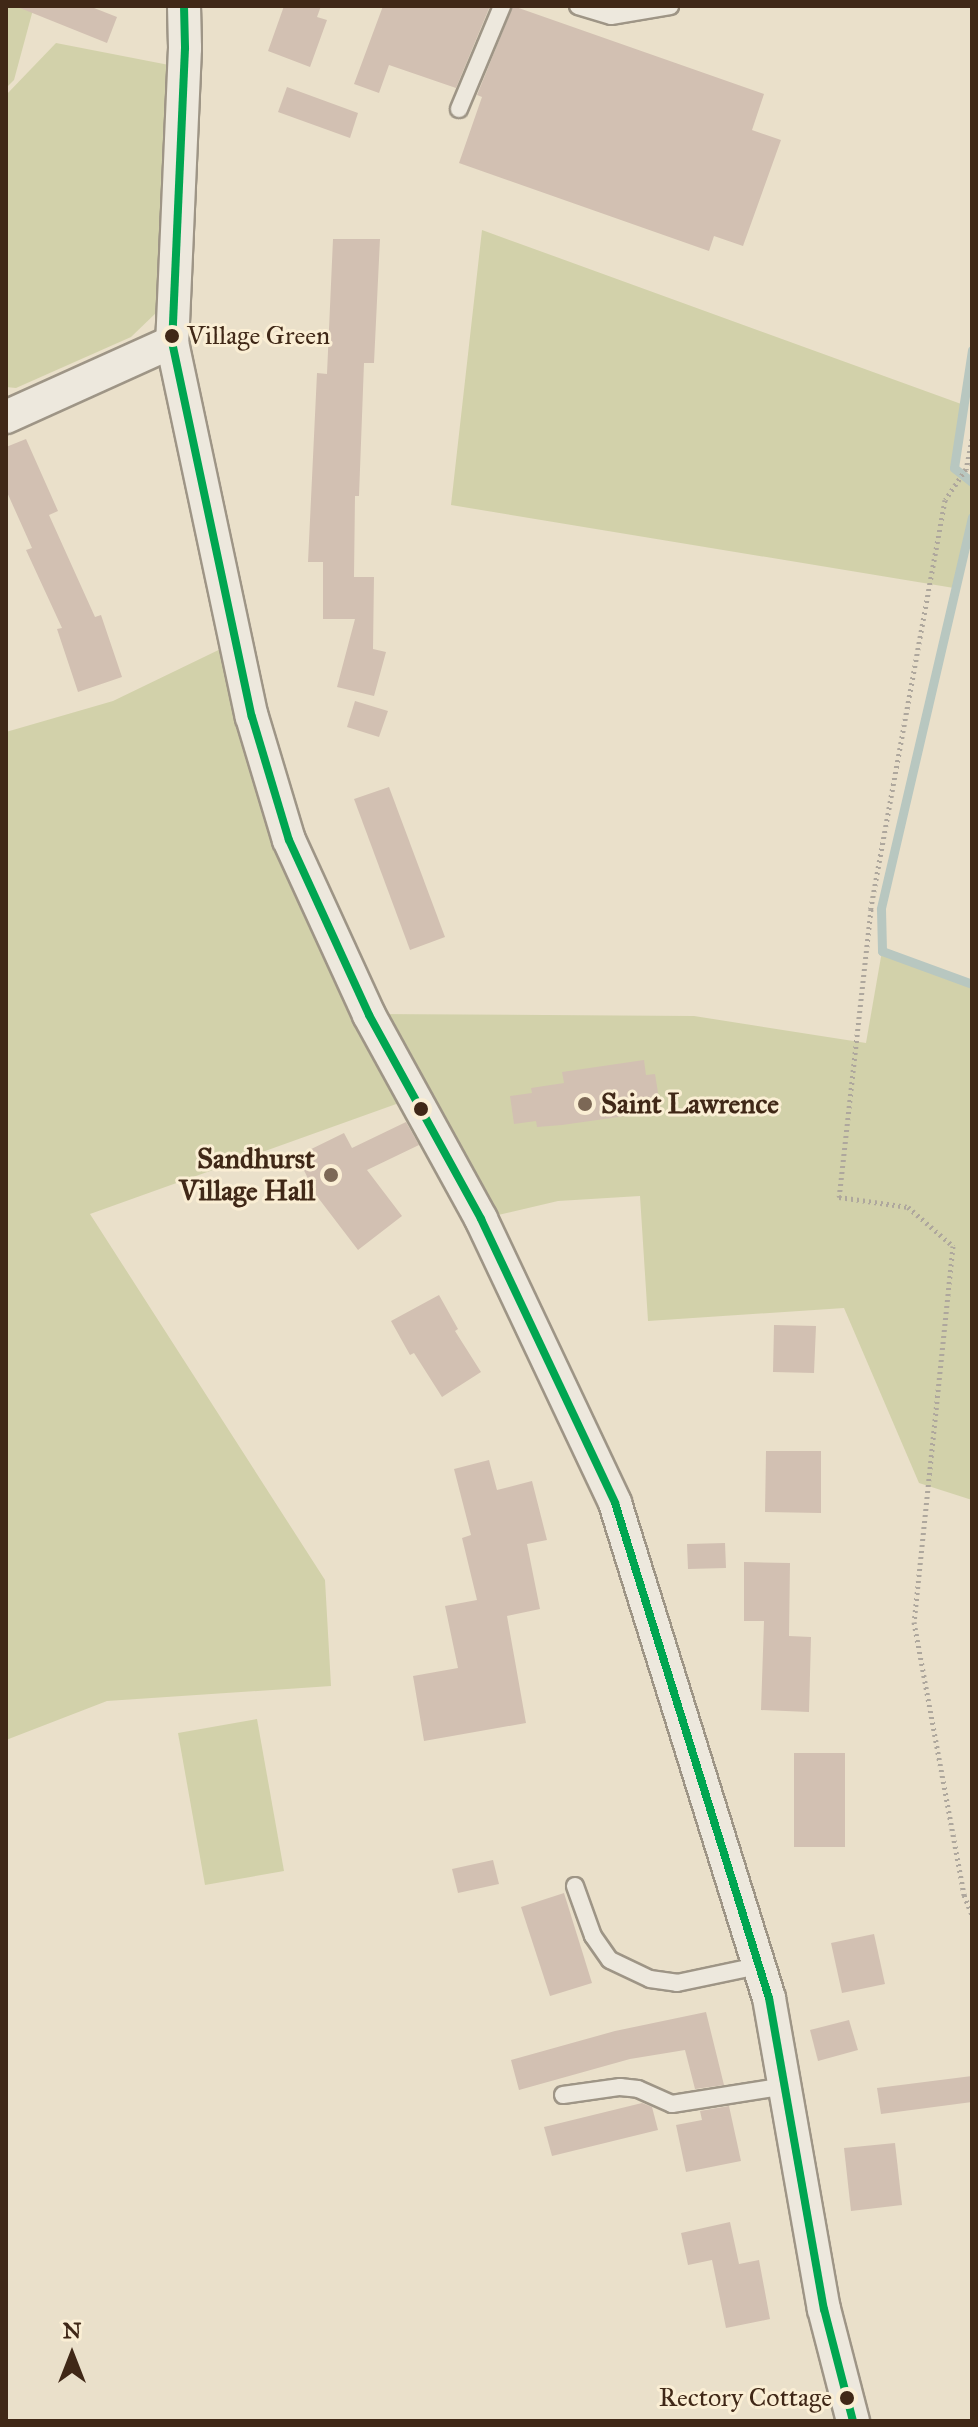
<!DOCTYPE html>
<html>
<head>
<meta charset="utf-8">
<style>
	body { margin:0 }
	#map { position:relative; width:978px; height:2427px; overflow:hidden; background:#eae0ca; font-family:"IM FELL Great Primer",serif }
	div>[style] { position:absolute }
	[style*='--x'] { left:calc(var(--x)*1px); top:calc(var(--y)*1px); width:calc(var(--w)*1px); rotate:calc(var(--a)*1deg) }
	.green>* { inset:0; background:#d2d1aa }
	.stream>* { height:9px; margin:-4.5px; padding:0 4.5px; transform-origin:4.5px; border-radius:4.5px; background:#b8c7c0 }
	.building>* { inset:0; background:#d2c0b2 }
	.path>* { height:5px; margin-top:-2.5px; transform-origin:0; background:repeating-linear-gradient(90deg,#aea79d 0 2px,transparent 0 6px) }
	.roads { filter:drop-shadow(2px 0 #9e9586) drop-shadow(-2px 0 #9e9586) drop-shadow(0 2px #9e9586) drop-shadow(0 -2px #9e9586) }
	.service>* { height:16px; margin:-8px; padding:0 8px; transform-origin:8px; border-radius:8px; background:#ede8dd }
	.minor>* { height:32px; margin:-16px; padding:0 16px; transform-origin:16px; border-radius:16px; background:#ede8dd }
	.bus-1>* { height:8px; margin:-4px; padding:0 4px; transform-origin:4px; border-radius:4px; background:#00a651 }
	.dots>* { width:22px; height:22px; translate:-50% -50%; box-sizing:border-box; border:4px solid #faeed4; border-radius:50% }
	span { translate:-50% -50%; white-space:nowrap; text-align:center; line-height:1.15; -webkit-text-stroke:6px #faeed4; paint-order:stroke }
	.bus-label { font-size:26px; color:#402817 }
	.left { translate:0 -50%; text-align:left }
	.right { translate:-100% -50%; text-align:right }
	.poi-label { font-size:28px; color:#402817; font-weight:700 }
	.frame { position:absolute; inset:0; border:8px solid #402817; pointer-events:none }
	.north { position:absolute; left:32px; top:2315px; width:80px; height:80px; -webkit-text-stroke:6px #faeed4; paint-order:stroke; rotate:0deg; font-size:22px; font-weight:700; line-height:32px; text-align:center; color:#402817 }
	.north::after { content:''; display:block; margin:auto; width:28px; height:36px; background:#402817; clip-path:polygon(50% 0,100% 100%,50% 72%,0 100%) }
</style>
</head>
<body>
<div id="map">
	<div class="green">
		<div style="clip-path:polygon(6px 6px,34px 6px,14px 80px,6px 88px)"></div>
		<div style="clip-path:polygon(56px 43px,169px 65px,158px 311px,131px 337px,16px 388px,6px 387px,6px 95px)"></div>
		<div style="clip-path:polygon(482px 230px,964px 405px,954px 468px,972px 482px,972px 517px,954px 588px,451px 505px)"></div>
		<div style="clip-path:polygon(233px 643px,369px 1014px,694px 1016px,866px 1043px,882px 951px,972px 984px,972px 1500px,919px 1483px,844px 1308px,648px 1321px,640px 1196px,558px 1201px,481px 1219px,413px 1098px,90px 1214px,325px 1580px,331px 1686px,107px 1701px,6px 1740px,6px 732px,113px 701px)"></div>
		<div style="clip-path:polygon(257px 1719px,284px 1871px,205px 1885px,178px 1733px)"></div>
	</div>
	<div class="stream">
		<div style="--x:972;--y:350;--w:119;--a:98.7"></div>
		<div style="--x:954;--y:468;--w:23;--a:38"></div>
		<div style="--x:972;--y:517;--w:402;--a:103.1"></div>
		<div style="--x:881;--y:909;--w:42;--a:88.6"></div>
		<div style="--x:882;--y:951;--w:96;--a:20.1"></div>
	</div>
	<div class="building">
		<div style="clip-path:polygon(15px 6px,89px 6px,117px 17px,107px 43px)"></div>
		<div style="clip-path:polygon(284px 6px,321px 6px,317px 17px,327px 20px,310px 67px,268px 51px)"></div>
		<div style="clip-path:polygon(383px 6px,490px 6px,456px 88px,389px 65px,379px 93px,354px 84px)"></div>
		<div style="clip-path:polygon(513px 6px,764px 94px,752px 130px,781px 140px,743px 246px,714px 236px,709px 251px,459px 163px,482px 97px,477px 95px)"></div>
		<div style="clip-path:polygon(287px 87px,358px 113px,350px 138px,278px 112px)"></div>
		<div style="clip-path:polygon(333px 239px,380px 239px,374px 363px,364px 363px,359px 496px,355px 496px,354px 577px,374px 577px,373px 649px,386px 652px,374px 696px,337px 687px,355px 619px,323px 619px,323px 562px,308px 562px,317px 373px,327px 374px)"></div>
		<div style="clip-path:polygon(26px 439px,58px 511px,49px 515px,95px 617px,101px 615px,122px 677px,78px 692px,57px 629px,62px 628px,26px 550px,32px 548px,6px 490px,6px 447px)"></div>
		<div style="clip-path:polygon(355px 701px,388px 711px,379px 737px,347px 727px)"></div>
		<div style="clip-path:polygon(389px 787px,445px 937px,410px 950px,354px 799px)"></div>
		<div style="clip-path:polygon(644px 1060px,646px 1075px,655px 1074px,661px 1111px,562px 1125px,537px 1127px,536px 1121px,514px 1124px,510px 1096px,532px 1093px,531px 1088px,564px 1083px,562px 1072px)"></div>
		<div style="clip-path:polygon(406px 1122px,419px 1145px,367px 1170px,402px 1216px,358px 1250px,316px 1195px,297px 1156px,344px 1133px,352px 1148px)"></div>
		<div style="clip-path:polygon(439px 1295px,458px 1329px,455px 1331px,481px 1372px,442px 1397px,414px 1353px,410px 1355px,391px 1321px)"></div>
		<div style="clip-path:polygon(774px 1325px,816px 1326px,814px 1373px,773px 1372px)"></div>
		<div style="clip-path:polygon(766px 1451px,821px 1451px,821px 1513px,765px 1512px)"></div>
		<div style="clip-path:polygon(489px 1460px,497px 1490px,532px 1481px,547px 1540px,527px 1544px,540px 1609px,507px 1616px,526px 1723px,424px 1741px,413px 1676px,458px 1668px,445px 1606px,477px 1600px,462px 1538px,471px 1535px,454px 1469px)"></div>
		<div style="clip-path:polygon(725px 1543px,726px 1568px,688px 1569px,687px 1544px)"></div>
		<div style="clip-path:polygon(744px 1562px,790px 1563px,789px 1636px,811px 1637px,809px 1712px,761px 1710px,764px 1621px,744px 1621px)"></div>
		<div style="clip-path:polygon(794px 1753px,845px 1753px,845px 1847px,794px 1847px)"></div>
		<div style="clip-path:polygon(493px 1860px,499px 1884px,458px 1893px,452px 1869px)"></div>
		<div style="clip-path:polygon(564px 1893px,592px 1983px,550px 1996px,521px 1907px)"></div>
		<div style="clip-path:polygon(874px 1934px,885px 1984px,842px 1993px,831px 1943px)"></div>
		<div style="clip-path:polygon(706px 2012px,724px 2085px,695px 2089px,685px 2050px,630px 2059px,519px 2090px,511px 2060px,615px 2031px)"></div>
		<div style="clip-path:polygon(849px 2020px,858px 2050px,818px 2061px,810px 2030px)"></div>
		<div style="clip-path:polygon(972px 2076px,972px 2102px,881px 2114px,877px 2088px)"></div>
		<div style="clip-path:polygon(642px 2103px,652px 2107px,658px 2130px,552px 2156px,544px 2127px)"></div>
		<div style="clip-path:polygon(729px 2106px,741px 2161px,686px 2172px,676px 2125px,702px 2120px,700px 2111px)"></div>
		<div style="clip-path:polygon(895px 2143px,902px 2205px,851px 2211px,844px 2148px)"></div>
		<div style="clip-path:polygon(730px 2222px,739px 2264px,759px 2260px,770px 2319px,726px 2328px,712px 2260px,688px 2265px,681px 2233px)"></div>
	</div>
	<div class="path">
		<div style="--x:972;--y:439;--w:31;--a:101"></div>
		<div style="--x:966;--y:469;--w:37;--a:124"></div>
		<div style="--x:945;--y:500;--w:416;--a:100.3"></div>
		<div style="--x:871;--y:909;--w:290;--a:96.3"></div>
		<div style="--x:839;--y:1197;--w:70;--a:8.2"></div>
		<div style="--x:908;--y:1207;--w:60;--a:40.9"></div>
		<div style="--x:953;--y:1246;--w:378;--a:95.9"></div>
		<div style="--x:914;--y:1622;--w:278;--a:79.6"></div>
		<div style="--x:964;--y:1895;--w:22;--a:68"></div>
	</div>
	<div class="roads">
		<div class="service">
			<div style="--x:578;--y:6;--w:34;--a:17"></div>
			<div style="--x:611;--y:16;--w:60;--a:-9.6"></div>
			<div style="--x:459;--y:109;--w:112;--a:-67.3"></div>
			<div style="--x:575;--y:1886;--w:53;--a:70.2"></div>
			<div style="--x:593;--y:1936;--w:29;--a:55"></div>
			<div style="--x:610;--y:1960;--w:44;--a:25.4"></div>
			<div style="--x:650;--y:1979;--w:27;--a:8"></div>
			<div style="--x:677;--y:1983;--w:83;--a:-11.9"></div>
			<div style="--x:563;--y:2095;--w:58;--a:-8"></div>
			<div style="--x:620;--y:2087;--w:18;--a:6"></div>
			<div style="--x:638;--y:2089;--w:37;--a:24"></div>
			<div style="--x:672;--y:2104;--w:115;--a:-9"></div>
		</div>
		<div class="minor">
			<div style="--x:184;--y:6;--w:42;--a:88.6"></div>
			<div style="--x:185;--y:48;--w:294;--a:92.5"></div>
			<div style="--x:172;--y:342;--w:383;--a:78"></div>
			<div style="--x:252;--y:717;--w:128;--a:73.3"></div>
			<div style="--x:289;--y:840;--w:192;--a:65.4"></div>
			<div style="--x:369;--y:1015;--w:233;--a:61.2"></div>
			<div style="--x:481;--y:1219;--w:314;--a:64.7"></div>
			<div style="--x:615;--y:1503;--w:518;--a:72.72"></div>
			<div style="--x:769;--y:1998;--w:316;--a:80"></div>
			<div style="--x:824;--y:2309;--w:116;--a:75.5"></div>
			<div style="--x:6;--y:417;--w:182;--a:-24.3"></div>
		</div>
	</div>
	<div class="bus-1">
		<div style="--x:184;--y:6;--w:42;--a:88.6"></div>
		<div style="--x:185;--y:48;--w:294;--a:92.5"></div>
		<div style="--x:172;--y:342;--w:383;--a:78"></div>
		<div style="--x:252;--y:717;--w:128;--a:73.3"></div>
		<div style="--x:289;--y:840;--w:192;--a:65.4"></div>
		<div style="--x:369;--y:1015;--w:233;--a:61.2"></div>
		<div style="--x:481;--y:1219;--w:314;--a:64.7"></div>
		<div style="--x:615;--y:1503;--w:518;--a:72.72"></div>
		<div style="--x:769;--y:1998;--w:316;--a:80"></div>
		<div style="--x:824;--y:2309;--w:116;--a:75.5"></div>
	</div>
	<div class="dots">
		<div style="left:172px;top:336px;background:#402817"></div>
		<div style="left:585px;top:1104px;background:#7c6856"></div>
		<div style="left:421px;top:1109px;background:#402817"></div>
		<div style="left:331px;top:1175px;background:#7c6856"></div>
		<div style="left:847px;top:2398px;background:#402817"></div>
	</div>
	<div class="bus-label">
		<span class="left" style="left:187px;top:336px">Village Green</span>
		<span class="right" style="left:832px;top:2398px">Rectory Cottage</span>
	</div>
	<div class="poi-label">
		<span class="left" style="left:601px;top:1104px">Saint Lawrence</span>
		<span class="right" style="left:315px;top:1175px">Sandhurst<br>Village Hall</span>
	</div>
	<div class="frame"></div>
	<div class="north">N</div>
</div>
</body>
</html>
